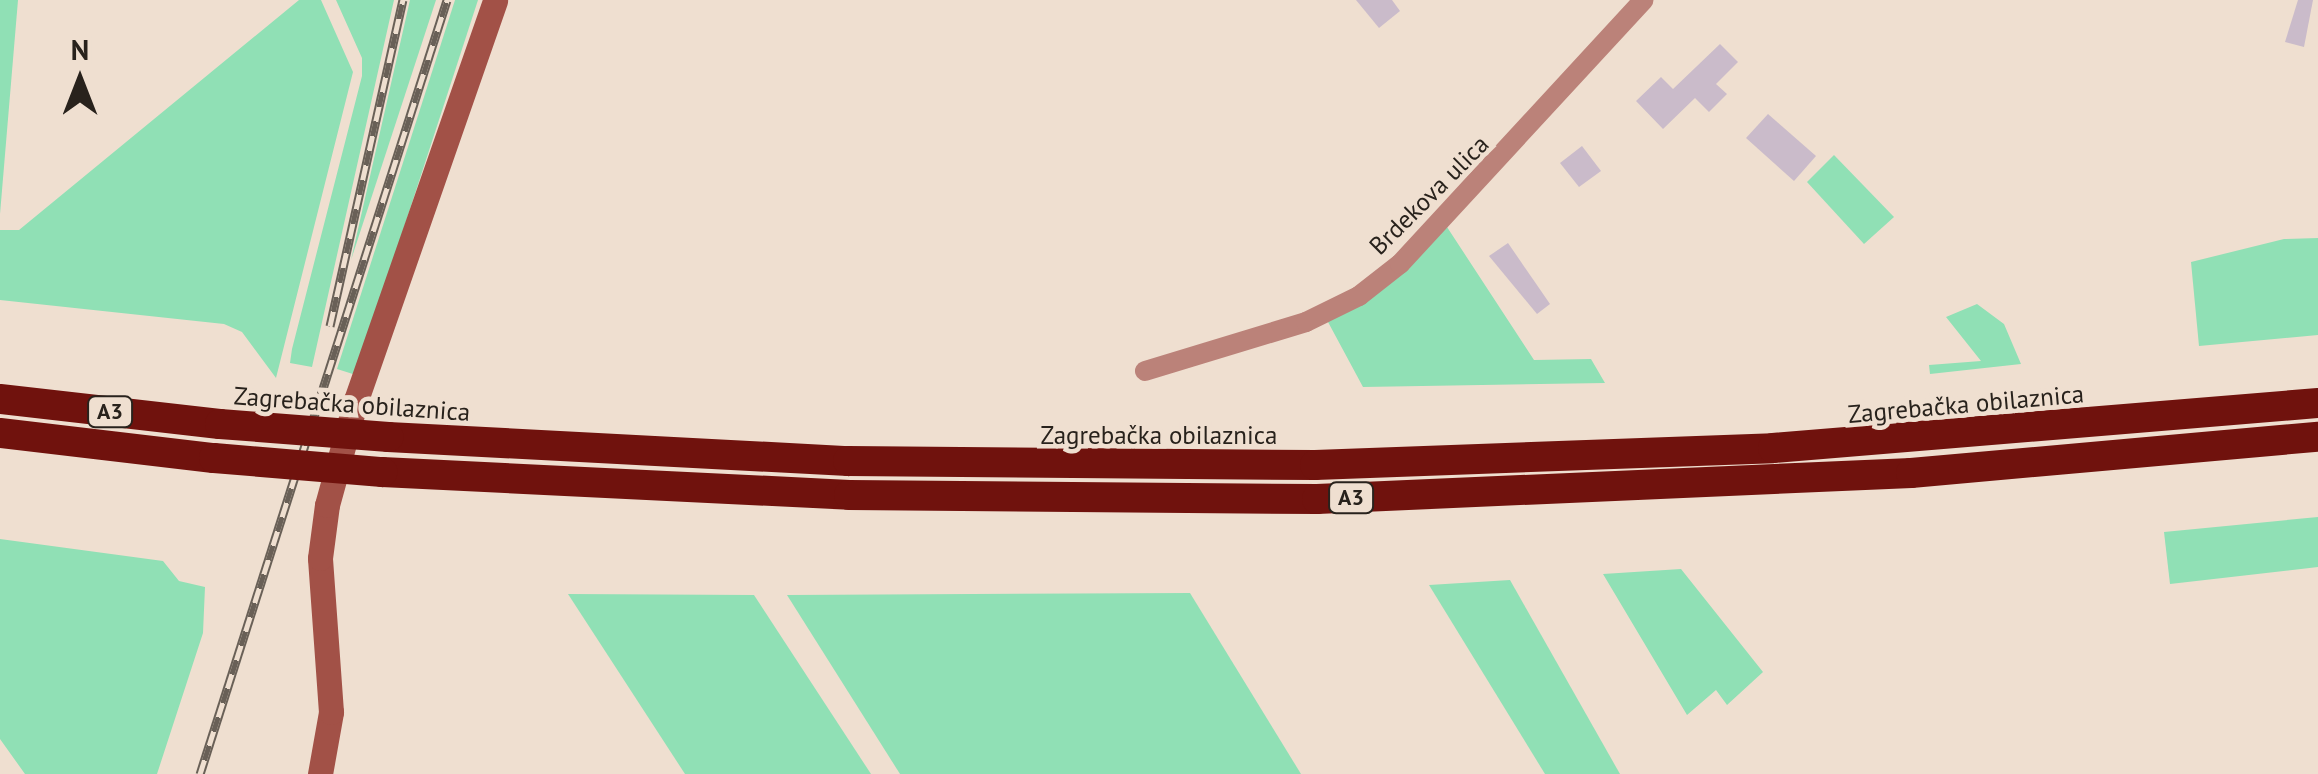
<!DOCTYPE html>
<html>
<head>
<meta charset="utf-8">
<style>
	body { margin:0 }
	#map { position:relative; width:2318px; height:774px; overflow:hidden; background:#efdfd0; font-family:"PT Sans",sans-serif }
	div>[style] { position:absolute }
	[style*='--x'] { left:calc(var(--x)*1px); top:calc(var(--y)*1px); width:calc(var(--w)*1px); rotate:calc(var(--a)*1deg) }
	.green>* { inset:0; background:#90e0b5 }
	.building>* { inset:0; background:#cabbca }
	.street>* { height:20px; margin:-10px; padding:0 10px; transform-origin:10px; border-radius:10px; background:#bb8279 }
	.secondary>* { height:25px; margin:-12.5px; padding:0 12.5px; transform-origin:12.5px; border-radius:12.5px; background:#a25147 }
	.highway>* { height:30px; margin:-15px; padding:0 15px; transform-origin:15px; border-radius:15px; background:#70120d }
	.rail>* { height:9px; margin-top:-4.5px; transform-origin:0; background:repeating-linear-gradient(90deg,#efdfd0 0 15px,#696057 0 30px); box-sizing:border-box; border-block:2px solid #696057 }
	.highway-bridge>* { height:30px; margin:-15px; padding:0 15px; transform-origin:15px; border-radius:15px; background:#70120d }
	span { translate:-50% -50%; white-space:nowrap; text-align:center; line-height:1.15; -webkit-text-stroke:9px #efdfd0; paint-order:stroke }
	.shield-label span { padding:2px 8px; background:#efdfd0; border:2px solid; border-radius:8px; -webkit-text-stroke-width:0 }
	.shield-label { font-size:22px; color:#28221c; font-weight:700 }
	.street-label { font-size:25px; color:#28221c }
	.north { position:absolute; left:30px; top:30px; width:100px; height:100px; -webkit-text-stroke:8px #efdfd0; paint-order:stroke; rotate:0deg; font-size:28px; font-weight:700; line-height:40px; text-align:center; color:#28221c }
	.north::after { content:''; display:block; margin:auto; width:35px; height:45px; background:#28221c; clip-path:polygon(50% 0,100% 100%,50% 72%,0 100%) }
</style>
</head>
<body>
<div id="map">
	<div class="green">
		<div style="clip-path:polygon(0 0,18px 0,0 214px)"></div>
		<div style="clip-path:polygon(299px 0,321px 0,353px 72px,276px 378px,242px 332px,224px 324px,0 300px,0 230px,19px 230px)"></div>
		<div style="clip-path:polygon(336px 0,394px 0,312px 367px,290px 363px,292px 349px,362px 76px,362px 58px)"></div>
		<div style="clip-path:polygon(410px 0,436px 0,351px 260px)"></div>
		<div style="clip-path:polygon(455px 0,478px 0,356px 375px,337px 369px)"></div>
		<div style="clip-path:polygon(1834px 155px,1894px 217px,1864px 244px,1807px 182px)"></div>
		<div style="clip-path:polygon(1447px 227px,1534px 360px,1591px 359px,1605px 383px,1363px 387px,1328px 322px)"></div>
		<div style="clip-path:polygon(2318px 238px,2318px 335px,2199px 346px,2191px 262px,2284px 239px)"></div>
		<div style="clip-path:polygon(1977px 304px,2004px 324px,2021px 364px,1930px 374px,1929px 365px,1981px 361px,1946px 317px)"></div>
		<div style="clip-path:polygon(2318px 517px,2318px 567px,2170px 584px,2164px 532px)"></div>
		<div style="clip-path:polygon(0 539px,163px 561px,179px 581px,205px 587px,203px 633px,157px 774px,25px 774px,0 739px)"></div>
		<div style="clip-path:polygon(1681px 569px,1763px 672px,1727px 705px,1716px 690px,1687px 715px,1603px 574px)"></div>
		<div style="clip-path:polygon(1510px 580px,1620px 774px,1545px 774px,1429px 585px)"></div>
		<div style="clip-path:polygon(1190px 593px,1301px 774px,900px 774px,787px 595px)"></div>
		<div style="clip-path:polygon(568px 594px,754px 595px,871px 774px,685px 774px)"></div>
	</div>
	<div class="building">
		<div style="clip-path:polygon(1356px 0,1392px 0,1400px 11px,1379px 28px)"></div>
		<div style="clip-path:polygon(2298px 0,2313px 0,2304px 47px,2285px 42px)"></div>
		<div style="clip-path:polygon(1720px 44px,1738px 62px,1716px 84px,1727px 94px,1709px 112px,1695px 98px,1663px 129px,1636px 101px,1661px 77px,1673px 89px)"></div>
		<div style="clip-path:polygon(1768px 114px,1816px 156px,1794px 181px,1746px 138px)"></div>
		<div style="clip-path:polygon(1582px 146px,1601px 171px,1579px 187px,1560px 163px)"></div>
		<div style="clip-path:polygon(1508px 243px,1550px 304px,1537px 314px,1489px 256px)"></div>
	</div>
	<div class="street">
		<div style="--x:1145;--y:371;--w:168;--a:-16.9"></div>
		<div style="--x:1306;--y:322;--w:59;--a:-26.1"></div>
		<div style="--x:1359;--y:296;--w:52;--a:-38"></div>
		<div style="--x:1400;--y:264;--w:359;--a:-47.3"></div>
	</div>
	<div class="secondary">
		<div style="--x:320;--y:774;--w:63;--a:-79.9"></div>
		<div style="--x:331;--y:712;--w:154;--a:-94.1"></div>
		<div style="--x:320;--y:558;--w:53;--a:-82.5"></div>
		<div style="--x:327;--y:505;--w:109;--a:-74.6"></div>
		<div style="--x:356;--y:400;--w:423;--a:-70.8"></div>
	</div>
	<div class="highway">
		<div style="--x:0;--y:399;--w:221;--a:6.5"></div>
		<div style="--x:0;--y:433;--w:215;--a:6.7"></div>
		<div style="--x:388;--y:437;--w:461;--a:3"></div>
		<div style="--x:848;--y:461;--w:467;--a:0.5"></div>
		<div style="--x:1315;--y:465;--w:458;--a:-2.1"></div>
		<div style="--x:1773;--y:448;--w:547;--a:-4.72"></div>
		<div style="--x:382;--y:472;--w:468;--a:2.8"></div>
		<div style="--x:849;--y:495;--w:468;--a:0.5"></div>
		<div style="--x:1317;--y:499;--w:595;--a:-2.51"></div>
		<div style="--x:1911;--y:473;--w:409;--a:-5.1"></div>
	</div>
	<div class="rail">
		<div style="--x:330;--y:326;--w:334;--a:-77.4"></div>
		<div style="--x:200;--y:774;--w:812;--a:-72.3"></div>
	</div>
	<div class="highway-bridge">
		<div style="--x:220;--y:424;--w:169;--a:4.4"></div>
		<div style="--x:214;--y:458;--w:169;--a:4.8"></div>
	</div>
	<div class="shield-label">
		<span style="left:110px;top:412px">A3</span>
		<span style="left:1351px;top:498px">A3</span>
	</div>
	<div class="street-label">
		<span style="left:1429px;top:195px;rotate:-45deg">Brdekova ulica</span>
		<span style="left:352px;top:404px;rotate:4deg">Zagrebačka obilaznica</span>
		<span style="left:1966px;top:404px;rotate:-5deg">Zagrebačka obilaznica</span>
		<span style="left:1159px;top:435px">Zagrebačka obilaznica</span>
	</div>
	<div class="north">N</div>
</div>
</body>
</html>
